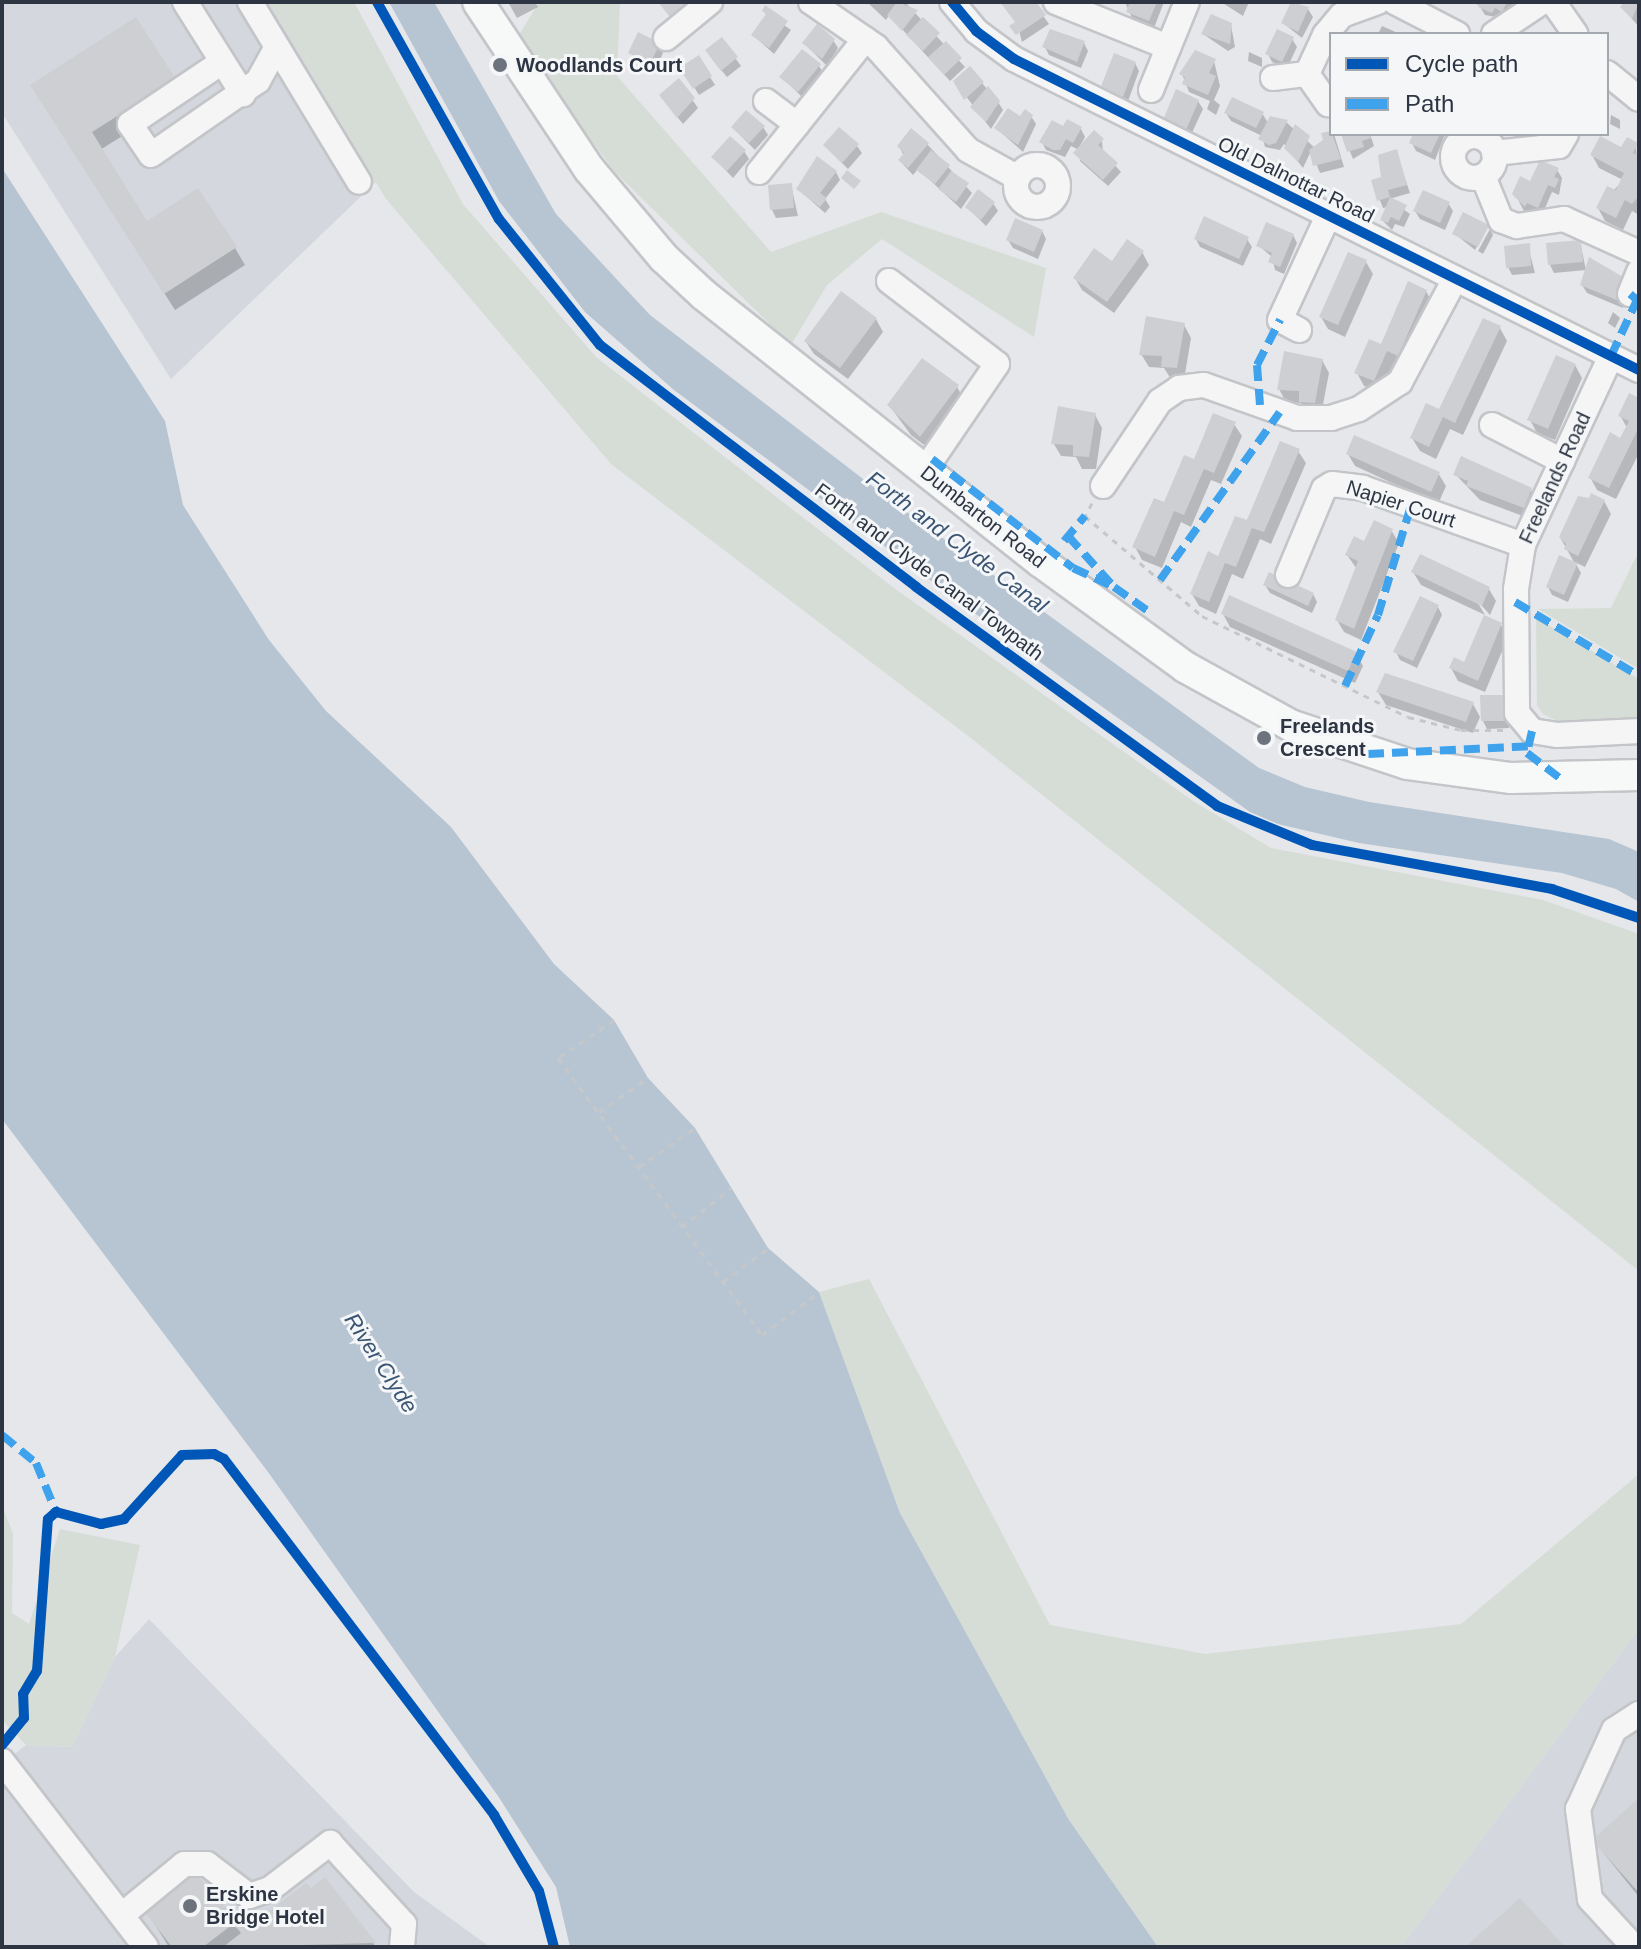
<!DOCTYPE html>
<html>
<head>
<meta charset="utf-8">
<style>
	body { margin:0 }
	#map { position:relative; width:1641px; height:1949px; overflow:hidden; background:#e5e7ea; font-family:Arial,sans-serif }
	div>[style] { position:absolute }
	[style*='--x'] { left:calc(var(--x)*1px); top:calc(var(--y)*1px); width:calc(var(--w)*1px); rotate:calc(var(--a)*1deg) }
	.built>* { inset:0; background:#d4d7dd }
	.green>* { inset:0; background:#d6ddd6 }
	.water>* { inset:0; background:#b7c4d2 }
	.shadow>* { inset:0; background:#0003 }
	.building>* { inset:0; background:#cecfd2 }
	.path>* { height:3px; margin-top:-1.5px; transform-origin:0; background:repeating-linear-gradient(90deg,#c5c8ca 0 6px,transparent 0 12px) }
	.roads { filter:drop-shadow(2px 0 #c3c5c8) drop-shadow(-2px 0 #c3c5c8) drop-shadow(0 2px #c3c5c8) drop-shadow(0 -2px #c3c5c8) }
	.minor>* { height:24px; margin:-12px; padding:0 12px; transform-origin:12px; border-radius:12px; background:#f5f5f6 }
	.minor>.ring { margin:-12px; padding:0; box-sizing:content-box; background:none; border:24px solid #f5f5f6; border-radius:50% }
	.major>* { height:30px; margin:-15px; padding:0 15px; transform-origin:15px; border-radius:15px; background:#f7f8f8 }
	.quiet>* { height:8px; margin-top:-4px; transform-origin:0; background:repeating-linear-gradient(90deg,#3ea3ec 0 16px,transparent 0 24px) }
	.cycleway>* { height:10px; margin:-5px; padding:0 5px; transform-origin:5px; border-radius:5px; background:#0057b8 }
	.dots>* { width:22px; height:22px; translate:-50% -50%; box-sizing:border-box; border:4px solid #f4f6f8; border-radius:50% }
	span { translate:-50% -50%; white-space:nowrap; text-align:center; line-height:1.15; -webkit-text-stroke:6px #f4f6f8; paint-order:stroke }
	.poi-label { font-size:20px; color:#2d3542; font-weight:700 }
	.left { translate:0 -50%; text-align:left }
	.street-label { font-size:20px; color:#2d3542 }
	.water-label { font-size:22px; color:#3a5473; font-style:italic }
	.frame { position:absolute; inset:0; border:4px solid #2d3542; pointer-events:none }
	.legend { position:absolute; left:1329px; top:32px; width:280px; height:104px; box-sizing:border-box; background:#f4f6f8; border:2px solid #a4a9af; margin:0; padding:10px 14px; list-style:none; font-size:24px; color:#2d3542 }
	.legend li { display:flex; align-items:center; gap:16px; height:40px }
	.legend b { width:40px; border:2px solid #a4a9af }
</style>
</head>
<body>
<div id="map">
	<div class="built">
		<div style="clip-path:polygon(2px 2px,269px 2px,376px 182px,171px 379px,2px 113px)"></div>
		<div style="clip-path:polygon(149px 1619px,414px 1892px,490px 1947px,2px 1947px,2px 1764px,26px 1745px,72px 1747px,115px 1657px)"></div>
		<div style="clip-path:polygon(1639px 1629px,1639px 1947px,1401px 1947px)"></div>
	</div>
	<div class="green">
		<div style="clip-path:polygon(269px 2px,354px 2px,463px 204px,596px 357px,894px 588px,1193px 801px,1271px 848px,1543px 900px,1639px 934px,1639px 1271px,972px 739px,611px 464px,386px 199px)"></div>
		<div style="clip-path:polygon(539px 2px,620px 2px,617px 76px,771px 252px,881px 212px,1046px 268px,1034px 337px,882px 239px,827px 285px,791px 345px,615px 172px,516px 40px)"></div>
		<div style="clip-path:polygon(1639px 551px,1639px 669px,1538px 609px,1611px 608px)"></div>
		<div style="clip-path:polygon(1536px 618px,1639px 679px,1639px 717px,1562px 723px,1543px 714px,1537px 705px)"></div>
		<div style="clip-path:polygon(869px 1279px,1050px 1625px,1205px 1654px,1461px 1624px,1639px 1474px,1639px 1629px,1401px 1947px,1158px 1947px,1069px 1820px,900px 1513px,819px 1292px)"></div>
		<div style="clip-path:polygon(2px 1506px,13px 1533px,12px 1613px,29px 1624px,60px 1529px,140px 1545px,115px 1657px,72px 1747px,26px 1745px,2px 1720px)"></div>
	</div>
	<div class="water">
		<div style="clip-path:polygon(389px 2px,434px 2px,556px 214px,650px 315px,893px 502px,1259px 768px,1305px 787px,1369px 802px,1609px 839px,1639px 852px,1639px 902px,1616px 889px,1562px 873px,1359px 843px,1278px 824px,1250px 812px,1066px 681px,674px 390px,585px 312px,499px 201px)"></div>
		<div style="clip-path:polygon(2px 168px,165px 421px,183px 505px,269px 640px,326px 711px,451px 827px,554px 964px,614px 1020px,648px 1078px,695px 1128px,768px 1248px,819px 1292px,900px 1513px,1069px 1820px,1158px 1947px,570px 1947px,556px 1887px,498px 1796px,268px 1472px,2px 1119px)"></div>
	</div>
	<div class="shadow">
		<div style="clip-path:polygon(508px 2px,535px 2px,538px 7px,517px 18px)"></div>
		<div style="clip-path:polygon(867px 2px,905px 2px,965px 67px,950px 81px,889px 15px,886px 20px)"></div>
		<div style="clip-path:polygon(1001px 2px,1033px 2px,1049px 24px,1022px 42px,1017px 23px)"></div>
		<div style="clip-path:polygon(1125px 2px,1164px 2px,1154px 28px,1133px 20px)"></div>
		<div style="clip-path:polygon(1221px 2px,1249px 2px,1243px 16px)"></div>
		<div style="clip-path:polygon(1293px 2px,1308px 9px,1313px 17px,1302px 38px,1283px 23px)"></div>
		<div style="clip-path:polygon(1468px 2px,1514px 2px,1507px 19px,1485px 15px,1479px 5px)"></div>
		<div style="clip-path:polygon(1625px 2px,1639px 2px,1638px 26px,1622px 7px)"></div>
		<div style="clip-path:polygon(764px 11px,791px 30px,774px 54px,753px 35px,767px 16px)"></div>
		<div style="clip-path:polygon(136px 20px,184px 97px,100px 150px,147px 224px,235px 248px,245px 265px,175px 310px,32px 85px)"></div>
		<div style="clip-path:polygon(1231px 25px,1235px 47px,1228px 51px,1203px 34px)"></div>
		<div style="clip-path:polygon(1382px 26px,1400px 34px,1378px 34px)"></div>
		<div style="clip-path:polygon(1292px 39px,1297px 47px,1287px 68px,1272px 62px,1268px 54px)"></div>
		<div style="clip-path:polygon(722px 40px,741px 66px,727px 77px,712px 59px)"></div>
		<div style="clip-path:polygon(833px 40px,838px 48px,827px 66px,804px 43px)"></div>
		<div style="clip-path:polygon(1084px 43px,1088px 51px,1081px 68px,1049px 55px,1045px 47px)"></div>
		<div style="clip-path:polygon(659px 45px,663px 53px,655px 71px,630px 53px)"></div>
		<div style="clip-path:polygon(1249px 52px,1262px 58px,1262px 67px,1248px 61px)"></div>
		<div style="clip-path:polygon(698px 58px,715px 85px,699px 95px,682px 68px)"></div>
		<div style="clip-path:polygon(1214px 61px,1220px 86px,1214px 100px,1220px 105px,1216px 115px,1207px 109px,1210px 101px,1189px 92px,1182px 74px)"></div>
		<div style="clip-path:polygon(1135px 63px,1139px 71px,1127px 104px,1107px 96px,1102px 88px)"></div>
		<div style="clip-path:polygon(819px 66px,824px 74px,803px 98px,782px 77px)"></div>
		<div style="clip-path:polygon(679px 81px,698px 108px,683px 124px,666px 103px)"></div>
		<div style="clip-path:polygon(955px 82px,982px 83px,998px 102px,1003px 110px,991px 129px)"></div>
		<div style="clip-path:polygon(1198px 101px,1203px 109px,1190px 137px,1170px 128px,1166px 120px)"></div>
		<div style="clip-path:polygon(1226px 113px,1262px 113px,1268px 123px,1286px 122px,1315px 148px,1334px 134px,1344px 167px,1320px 173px,1311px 151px,1303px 168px,1284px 144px,1280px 150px,1265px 147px,1262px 136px,1231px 121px)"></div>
		<div style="clip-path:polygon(1611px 115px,1620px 120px,1620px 129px,1610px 124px)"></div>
		<div style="clip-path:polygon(1031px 116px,1036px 124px,1023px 152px,996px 128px)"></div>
		<div style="clip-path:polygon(763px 127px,768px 135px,755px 150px,733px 128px)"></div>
		<div style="clip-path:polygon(1064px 128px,1081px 129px,1085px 137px,1080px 146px,1102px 141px,1103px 152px,1121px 172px,1108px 186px,1080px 161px,1079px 150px,1071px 146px,1065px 157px,1046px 150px,1042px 142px)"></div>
		<div style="clip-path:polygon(1343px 134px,1370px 134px,1374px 146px,1353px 159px)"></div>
		<div style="clip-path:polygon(1416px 134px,1445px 134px,1435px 160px,1416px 151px,1412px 143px)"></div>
		<div style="clip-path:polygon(1510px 134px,1532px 134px,1527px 143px)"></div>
		<div style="clip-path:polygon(927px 144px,972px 193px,961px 209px,918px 169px,913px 175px,900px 161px,904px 156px,899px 146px)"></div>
		<div style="clip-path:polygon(1636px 144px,1639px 215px,1632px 211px,1623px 230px,1605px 221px,1598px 208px,1623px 180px,1599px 168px,1592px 155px)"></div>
		<div style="clip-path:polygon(825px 146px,857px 146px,862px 153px,848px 169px)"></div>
		<div style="clip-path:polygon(744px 151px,749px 159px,733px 178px,714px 158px)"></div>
		<div style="clip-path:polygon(1396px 152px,1410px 193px,1389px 199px,1410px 214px,1404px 227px,1395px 224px,1392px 230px,1382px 220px,1388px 207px,1383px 208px,1373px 182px,1383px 179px)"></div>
		<div style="clip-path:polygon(1557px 170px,1562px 178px,1559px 195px,1552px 192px,1542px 215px,1524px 211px,1515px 194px)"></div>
		<div style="clip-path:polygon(836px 172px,840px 180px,825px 199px,830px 207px,825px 213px,798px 189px)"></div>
		<div style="clip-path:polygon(791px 185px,798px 216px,776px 218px,772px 210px)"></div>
		<div style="clip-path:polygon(993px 203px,998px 211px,986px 226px,967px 207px)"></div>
		<div style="clip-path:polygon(1448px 203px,1453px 211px,1445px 230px,1420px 219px,1415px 211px)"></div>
		<div style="clip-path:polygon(1488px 227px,1475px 250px,1455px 234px)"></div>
		<div style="clip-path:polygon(1490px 229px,1493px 235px,1483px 254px,1478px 251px)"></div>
		<div style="clip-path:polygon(1042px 231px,1046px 239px,1038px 259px,1013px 248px,1008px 240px)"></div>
		<div style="clip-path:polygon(1293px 235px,1297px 243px,1284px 274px,1275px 270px,1272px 257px,1258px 245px)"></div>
		<div style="clip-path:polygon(1196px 239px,1247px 239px,1252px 247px,1243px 266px,1200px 247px)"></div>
		<div style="clip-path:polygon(1580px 242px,1586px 270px,1554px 273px,1550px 265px)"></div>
		<div style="clip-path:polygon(1528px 246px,1535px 273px,1512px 275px,1508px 267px)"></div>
		<div style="clip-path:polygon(1142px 252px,1149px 265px,1114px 313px,1082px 290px,1075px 278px)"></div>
		<div style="clip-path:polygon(1366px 262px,1373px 274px,1345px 337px,1328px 329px,1321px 317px)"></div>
		<div style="clip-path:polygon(1621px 278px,1626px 287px,1623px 308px,1587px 293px,1582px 285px)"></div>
		<div style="clip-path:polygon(1426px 291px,1433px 304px,1406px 367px,1394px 362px,1381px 393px,1364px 386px,1357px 373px)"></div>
		<div style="clip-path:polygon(1613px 312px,1620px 318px,1615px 328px,1608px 323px)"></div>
		<div style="clip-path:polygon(876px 319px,883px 332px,848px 379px,814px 354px,806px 342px)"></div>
		<div style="clip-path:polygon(1184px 325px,1191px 338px,1184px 380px,1171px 379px,1164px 368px,1149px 367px,1141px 354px)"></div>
		<div style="clip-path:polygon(1500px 328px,1507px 341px,1463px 435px,1450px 429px,1436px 459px,1420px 451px,1412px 438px,1440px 412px)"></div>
		<div style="clip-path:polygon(1322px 360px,1329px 373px,1321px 415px,1308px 415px,1301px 403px,1286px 402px,1279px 389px)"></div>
		<div style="clip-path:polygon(1575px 365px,1582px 378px,1555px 440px,1537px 433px,1530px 420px)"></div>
		<div style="clip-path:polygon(957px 387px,964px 399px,928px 448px,911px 435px,889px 405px)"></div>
		<div style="clip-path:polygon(1639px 400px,1639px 453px,1616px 499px,1597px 490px,1590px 477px,1621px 441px,1627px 428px,1620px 415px)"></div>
		<div style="clip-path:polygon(1095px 415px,1102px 428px,1096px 469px,1082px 469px,1076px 457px,1061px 456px,1054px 444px)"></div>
		<div style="clip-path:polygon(1234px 424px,1242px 436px,1221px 484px,1211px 480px,1191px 527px,1181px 522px,1162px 568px,1142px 560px,1135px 547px,1195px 462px)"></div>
		<div style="clip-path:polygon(1298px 451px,1306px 463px,1271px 544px,1260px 539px,1243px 579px,1232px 574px,1216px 614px,1199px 606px,1192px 594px)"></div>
		<div style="clip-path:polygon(1348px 454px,1438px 473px,1446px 486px,1438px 504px,1355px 466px)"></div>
		<div style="clip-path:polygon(1455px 474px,1531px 490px,1538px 502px,1531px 519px,1480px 500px)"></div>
		<div style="clip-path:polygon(1604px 501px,1611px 514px,1585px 567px,1575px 562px,1581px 573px,1568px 602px,1552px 595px,1548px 587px,1575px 564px,1561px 539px)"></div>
		<div style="clip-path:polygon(1391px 530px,1399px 543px,1361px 640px,1344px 632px,1337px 620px,1357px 569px,1347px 555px)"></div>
		<div style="clip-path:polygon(1413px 572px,1489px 589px,1496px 601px,1490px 615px,1475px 598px,1485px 615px,1421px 585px)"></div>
		<div style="clip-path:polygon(1265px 585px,1313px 594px,1317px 602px,1312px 613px,1270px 593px)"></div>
		<div style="clip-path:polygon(1438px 607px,1442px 615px,1417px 668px,1400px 660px,1396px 652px)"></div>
		<div style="clip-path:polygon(1223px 614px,1356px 653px,1363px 666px,1355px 683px,1230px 627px)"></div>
		<div style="clip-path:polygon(1501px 625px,1508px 637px,1485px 692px,1458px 681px,1451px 668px,1465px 664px)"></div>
		<div style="clip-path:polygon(1378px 692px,1473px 704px,1480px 717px,1473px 733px,1386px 705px)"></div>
		<div style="clip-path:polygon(1509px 705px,1509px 728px,1487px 729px,1483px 721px)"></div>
		<div style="clip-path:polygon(1639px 1801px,1639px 1897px,1594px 1841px)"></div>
		<div style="clip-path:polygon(195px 1876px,246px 1931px,325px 1880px,376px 1947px,169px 1947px,147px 1912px)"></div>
	</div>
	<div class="building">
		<div style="clip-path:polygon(658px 2px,690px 2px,670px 17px)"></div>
		<div style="clip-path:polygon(897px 2px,918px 10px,902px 31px,887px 15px)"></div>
		<div style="clip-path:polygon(1000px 2px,1036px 2px,1046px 15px,1016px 35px,1009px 26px,1015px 22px)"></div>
		<div style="clip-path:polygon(1130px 2px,1157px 2px,1149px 21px,1126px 12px)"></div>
		<div style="clip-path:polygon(1291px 2px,1309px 7px,1298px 32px,1281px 23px)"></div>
		<div style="clip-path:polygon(1480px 2px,1507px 2px,1502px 12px,1495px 8px,1492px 13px,1478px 7px)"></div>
		<div style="clip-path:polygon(1624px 2px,1639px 2px,1632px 19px,1620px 7px)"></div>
		<div style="clip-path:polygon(765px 5px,788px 21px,769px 48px,751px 35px,766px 14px,762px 11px)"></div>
		<div style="clip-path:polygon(1211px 14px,1232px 23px,1230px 44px,1201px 34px)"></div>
		<div style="clip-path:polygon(136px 17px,176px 79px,92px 132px,147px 221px,198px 188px,237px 247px,164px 294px,30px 85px)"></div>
		<div style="clip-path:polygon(923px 17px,940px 33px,923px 51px,906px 35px)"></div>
		<div style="clip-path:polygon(817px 24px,835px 39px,822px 59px,802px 43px)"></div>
		<div style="clip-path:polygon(1050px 29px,1085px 41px,1077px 62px,1042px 47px)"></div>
		<div style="clip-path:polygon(1277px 29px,1294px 37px,1282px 62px,1265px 54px)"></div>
		<div style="clip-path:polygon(638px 32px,660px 43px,650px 64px,628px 53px)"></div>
		<div style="clip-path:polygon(722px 37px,738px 57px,721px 71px,705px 50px)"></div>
		<div style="clip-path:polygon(946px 41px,962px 58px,944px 75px,928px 57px)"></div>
		<div style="clip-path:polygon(802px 49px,821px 64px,798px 92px,779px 77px)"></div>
		<div style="clip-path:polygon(1195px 50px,1216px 59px,1209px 73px,1216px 76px,1208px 95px,1182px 84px,1185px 77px,1179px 74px)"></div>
		<div style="clip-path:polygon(1114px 53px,1136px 62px,1123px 97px,1100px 89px)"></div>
		<div style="clip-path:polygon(699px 55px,712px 76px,693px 89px,679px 68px)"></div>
		<div style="clip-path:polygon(970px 66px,984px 82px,964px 100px,953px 81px)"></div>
		<div style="clip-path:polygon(679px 78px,695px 98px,677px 118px,659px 95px)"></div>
		<div style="clip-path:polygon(988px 86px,1000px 101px,986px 122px,970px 107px)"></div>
		<div style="clip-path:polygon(1176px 89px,1199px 100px,1186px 130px,1163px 120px)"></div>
		<div style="clip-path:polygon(1232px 97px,1264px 112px,1256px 128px,1224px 113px)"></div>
		<div style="clip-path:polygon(1008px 108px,1020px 116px,1025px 109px,1033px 115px,1018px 145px,994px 128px)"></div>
		<div style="clip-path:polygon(746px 110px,765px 126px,749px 143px,731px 127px)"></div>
		<div style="clip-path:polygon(1270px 116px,1288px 120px,1276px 143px,1269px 145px,1258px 139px)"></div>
		<div style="clip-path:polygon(1067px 119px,1082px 127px,1073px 143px,1066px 139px,1060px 150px,1053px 150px,1039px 142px,1052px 120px,1063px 126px)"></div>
		<div style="clip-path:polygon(1295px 124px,1310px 136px,1298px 162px,1284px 148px)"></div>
		<div style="clip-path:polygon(839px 127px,859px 144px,842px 163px,823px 145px)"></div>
		<div style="clip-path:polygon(911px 128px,929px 143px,908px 168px,898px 160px,904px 153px,897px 146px)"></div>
		<div style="clip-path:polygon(1094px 130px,1104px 139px,1098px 145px,1118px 163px,1103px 180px,1073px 153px)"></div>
		<div style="clip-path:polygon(1331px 131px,1341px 159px,1313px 166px,1309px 150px,1323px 140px,1321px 133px)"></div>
		<div style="clip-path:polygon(1341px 134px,1369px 134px,1371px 138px,1362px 141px,1364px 147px,1347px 152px)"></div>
		<div style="clip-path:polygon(1413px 134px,1440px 134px,1431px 153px,1409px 143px)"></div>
		<div style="clip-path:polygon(730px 136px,746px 150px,727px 171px,711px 157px)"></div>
		<div style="clip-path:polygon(1600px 136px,1621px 147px,1627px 137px,1638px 143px,1633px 153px,1639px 156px,1639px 196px,1632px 204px,1625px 200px,1616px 218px,1596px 208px,1607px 186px,1616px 190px,1624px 173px,1590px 155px)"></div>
		<div style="clip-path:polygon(1397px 149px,1407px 185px,1388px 190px,1390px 197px,1377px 201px,1371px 180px,1381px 177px,1378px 155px)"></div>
		<div style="clip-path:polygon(931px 150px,950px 165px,935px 184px,916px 170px)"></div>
		<div style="clip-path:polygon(817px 156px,837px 171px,820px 193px,827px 198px,820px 207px,796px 189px)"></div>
		<div style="clip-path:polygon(1540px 160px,1559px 168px,1554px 177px,1559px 179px,1555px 188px,1548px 185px,1538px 208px,1527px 203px,1525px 207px,1512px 194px,1520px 176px,1530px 181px)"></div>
		<div style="clip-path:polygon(847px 170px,861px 181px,854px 189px,841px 178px)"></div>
		<div style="clip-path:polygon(951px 171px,969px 183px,956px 202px,938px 189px)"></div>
		<div style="clip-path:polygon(792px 183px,794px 208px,770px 210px,768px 185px)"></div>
		<div style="clip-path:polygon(978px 189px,995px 202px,981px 220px,965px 207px)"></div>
		<div style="clip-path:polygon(1423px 190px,1450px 202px,1440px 223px,1413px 211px)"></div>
		<div style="clip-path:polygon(1390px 197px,1407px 205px,1399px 221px,1391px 217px,1388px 223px,1380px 220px)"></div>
		<div style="clip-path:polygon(1463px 212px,1489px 225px,1478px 247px,1452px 234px)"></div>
		<div style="clip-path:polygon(1204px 216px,1249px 237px,1239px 259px,1194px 239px)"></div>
		<div style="clip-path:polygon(1015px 218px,1043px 230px,1034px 252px,1006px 240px)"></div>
		<div style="clip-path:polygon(1266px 222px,1294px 234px,1280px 267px,1268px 262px,1272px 253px,1256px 246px)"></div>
		<div style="clip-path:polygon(1127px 239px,1144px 251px,1107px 302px,1073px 278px,1094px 248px,1112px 261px)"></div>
		<div style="clip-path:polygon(1581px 240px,1583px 262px,1548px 265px,1546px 243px)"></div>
		<div style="clip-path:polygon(1530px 243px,1531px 266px,1506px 268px,1504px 246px)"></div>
		<div style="clip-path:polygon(1348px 252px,1367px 260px,1338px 325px,1319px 317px)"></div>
		<div style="clip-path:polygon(1589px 257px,1623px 277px,1619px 301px,1580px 285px)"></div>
		<div style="clip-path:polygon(1408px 281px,1427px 290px,1398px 356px,1387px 351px,1374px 381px,1354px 373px,1369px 339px,1381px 344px)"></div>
		<div style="clip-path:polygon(841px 291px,877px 318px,840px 368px,804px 341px)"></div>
		<div style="clip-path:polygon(1146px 316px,1185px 323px,1177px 368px,1161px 367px,1162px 356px,1139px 355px)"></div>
		<div style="clip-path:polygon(1483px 318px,1501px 326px,1455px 423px,1443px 417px,1429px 447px,1410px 438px,1426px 403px,1439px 409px)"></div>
		<div style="clip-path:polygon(1284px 351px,1323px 359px,1315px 403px,1299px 402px,1299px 391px,1277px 390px)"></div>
		<div style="clip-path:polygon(1556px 355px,1576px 364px,1548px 429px,1527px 420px)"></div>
		<div style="clip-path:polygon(922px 358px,959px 385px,920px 437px,887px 405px)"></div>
		<div style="clip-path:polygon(1629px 393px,1639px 398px,1639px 427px,1609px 488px,1588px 478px,1610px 432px,1620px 438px,1629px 421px,1618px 416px)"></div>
		<div style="clip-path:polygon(1058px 406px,1096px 413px,1089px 457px,1073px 456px,1073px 445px,1051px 444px)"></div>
		<div style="clip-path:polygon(1213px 413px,1236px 422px,1214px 473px,1204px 469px,1184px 515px,1174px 511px,1155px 557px,1132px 547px,1154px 498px,1164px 502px,1184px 455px,1194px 459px)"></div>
		<div style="clip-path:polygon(1354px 435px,1440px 472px,1431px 492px,1346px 454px)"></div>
		<div style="clip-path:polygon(1280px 441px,1300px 449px,1264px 532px,1252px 528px,1236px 567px,1225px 563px,1209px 602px,1190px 594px,1208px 551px,1218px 556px,1235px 516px,1247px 520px)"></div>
		<div style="clip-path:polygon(1461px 456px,1532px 488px,1524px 508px,1466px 486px,1468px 481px,1453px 475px)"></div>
		<div style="clip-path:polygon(1591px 493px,1605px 500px,1578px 556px,1564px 549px,1566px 544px,1559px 537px,1578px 496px,1589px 498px)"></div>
		<div style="clip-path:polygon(1374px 520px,1393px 529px,1354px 629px,1335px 620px,1358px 561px,1345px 555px,1354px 536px,1364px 541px)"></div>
		<div style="clip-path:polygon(1420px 554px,1490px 587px,1482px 606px,1411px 572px)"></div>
		<div style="clip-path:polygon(1559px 555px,1578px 563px,1564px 595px,1546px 587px)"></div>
		<div style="clip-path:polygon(1269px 572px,1314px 593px,1308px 606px,1263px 585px)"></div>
		<div style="clip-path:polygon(1229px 595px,1357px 652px,1348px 671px,1221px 614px)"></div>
		<div style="clip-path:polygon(1420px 596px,1439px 605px,1413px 661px,1393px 652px)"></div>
		<div style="clip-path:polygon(1484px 615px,1502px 623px,1478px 681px,1449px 668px,1454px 657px,1464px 662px)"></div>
		<div style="clip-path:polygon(1385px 673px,1474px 702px,1466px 722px,1376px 692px)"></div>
		<div style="clip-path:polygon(1480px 695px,1505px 695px,1505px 721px,1481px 721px)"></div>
		<div style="clip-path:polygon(1639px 1798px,1639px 1893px,1592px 1840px)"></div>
		<div style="clip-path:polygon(195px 1873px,246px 1929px,306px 1883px,311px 1888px,325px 1877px,376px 1943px,223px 1947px,241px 1933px,233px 1924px,203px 1947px,172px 1947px,144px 1911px)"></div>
		<div style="clip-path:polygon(1520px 1898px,1565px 1947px,1465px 1947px)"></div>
	</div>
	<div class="path">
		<div style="--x:1092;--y:503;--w:15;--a:118"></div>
		<div style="--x:1085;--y:516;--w:154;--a:40.5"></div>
		<div style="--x:1202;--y:616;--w:229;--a:26.1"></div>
		<div style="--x:1408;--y:717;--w:55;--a:13.8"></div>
		<div style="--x:1461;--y:730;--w:43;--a:0"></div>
		<div style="--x:614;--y:1020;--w:68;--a:145.8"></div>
		<div style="--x:558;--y:1058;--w:344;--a:53.6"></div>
		<div style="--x:762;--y:1335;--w:71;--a:-37"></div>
		<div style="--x:599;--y:1112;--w:60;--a:-34.8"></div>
		<div style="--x:639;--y:1167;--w:68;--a:-34.9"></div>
		<div style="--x:682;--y:1227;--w:63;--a:-38.5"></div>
		<div style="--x:723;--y:1282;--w:56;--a:-37.1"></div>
	</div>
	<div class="roads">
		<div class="minor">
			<div style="--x:185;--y:2;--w:109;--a:57.8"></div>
			<div style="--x:250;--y:2;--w:210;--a:58.8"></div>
			<div style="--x:811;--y:2;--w:79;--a:34.7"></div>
			<div style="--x:876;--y:47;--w:138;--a:48.2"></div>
			<div style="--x:968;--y:150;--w:57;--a:29.2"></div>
			<div style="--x:952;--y:2;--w:38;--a:50"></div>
			<div style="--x:976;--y:31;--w:47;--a:36.4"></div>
			<div style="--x:1014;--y:59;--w:698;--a:26.45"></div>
			<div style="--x:1056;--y:2;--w:121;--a:21.9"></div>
			<div style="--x:1395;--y:2;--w:70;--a:27.3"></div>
			<div style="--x:1553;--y:2;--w:39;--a:55"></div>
			<div style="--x:1494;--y:34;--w:58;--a:-33.7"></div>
			<div style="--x:666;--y:38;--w:57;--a:-39.3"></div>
			<div style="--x:222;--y:62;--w:111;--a:146"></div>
			<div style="--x:130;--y:124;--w:37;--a:56"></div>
			<div style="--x:151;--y:155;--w:130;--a:-34.7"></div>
			<div style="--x:258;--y:81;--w:39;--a:-61"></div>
			<div style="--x:1607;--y:73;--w:41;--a:39.1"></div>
			<div style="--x:1307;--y:74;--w:43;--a:-65.2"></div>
			<div style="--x:1325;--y:35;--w:26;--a:-50"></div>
			<div style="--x:1342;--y:15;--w:38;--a:-20"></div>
			<div style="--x:1273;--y:78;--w:34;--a:-7"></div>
			<div style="--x:1307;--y:74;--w:37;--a:55"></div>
			<div style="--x:1151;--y:90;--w:95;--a:-67.8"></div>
			<div style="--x:766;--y:101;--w:39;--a:37"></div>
			<div class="ring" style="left:1453px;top:136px;width:18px;height:18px"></div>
			<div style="--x:1494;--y:153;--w:65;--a:-6.1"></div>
			<div style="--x:1559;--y:146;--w:14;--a:-60"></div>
			<div class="ring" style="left:1016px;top:165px;width:18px;height:18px"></div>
			<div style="--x:759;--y:172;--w:170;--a:-51.4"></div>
			<div style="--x:1483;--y:176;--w:48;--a:67.8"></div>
			<div style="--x:1501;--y:220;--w:17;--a:21"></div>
			<div style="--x:1517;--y:226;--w:48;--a:-8.5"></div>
			<div style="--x:1564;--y:219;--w:82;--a:24.4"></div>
			<div style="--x:889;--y:281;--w:136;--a:37.5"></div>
			<div style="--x:997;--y:364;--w:130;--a:124.3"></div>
			<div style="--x:1630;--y:294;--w:24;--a:-68"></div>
			<div style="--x:1299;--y:330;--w:21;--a:-152"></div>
			<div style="--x:1280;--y:320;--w:115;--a:-65.2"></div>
			<div style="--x:1611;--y:356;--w:208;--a:115"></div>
			<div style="--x:1523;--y:545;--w:45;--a:99"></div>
			<div style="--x:1516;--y:589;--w:124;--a:89.5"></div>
			<div style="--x:1517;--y:713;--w:23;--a:50"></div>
			<div style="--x:1532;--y:731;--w:26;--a:9"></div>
			<div style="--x:1558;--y:735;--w:81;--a:-2.8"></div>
			<div style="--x:1492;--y:425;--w:79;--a:27.2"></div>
			<div style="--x:1103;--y:486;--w:102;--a:-56.2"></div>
			<div style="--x:1160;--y:401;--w:23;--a:-34"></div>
			<div style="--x:1179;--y:388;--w:25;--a:-7"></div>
			<div style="--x:1204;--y:385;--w:99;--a:19.5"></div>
			<div style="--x:1297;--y:418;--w:34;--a:0"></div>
			<div style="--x:1331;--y:418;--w:29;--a:-18"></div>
			<div style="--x:1359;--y:409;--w:49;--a:-33.4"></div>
			<div style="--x:1400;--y:382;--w:117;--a:-61.9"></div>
			<div style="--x:1288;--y:575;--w:93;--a:-67.3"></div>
			<div style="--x:1324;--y:489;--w:9;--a:-32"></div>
			<div style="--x:1332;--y:484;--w:31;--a:7"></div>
			<div style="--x:1363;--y:488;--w:170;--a:19.6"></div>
			<div style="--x:2;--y:1761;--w:235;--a:52.3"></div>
			<div style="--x:122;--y:1915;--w:80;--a:-39.4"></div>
			<div style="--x:184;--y:1864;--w:23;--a:0"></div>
			<div style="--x:207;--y:1864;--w:53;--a:37.3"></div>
			<div style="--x:249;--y:1896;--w:22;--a:-18"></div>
			<div style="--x:270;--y:1889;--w:76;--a:-37.5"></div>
			<div style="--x:330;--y:1843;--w:110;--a:47.6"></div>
			<div style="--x:404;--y:1924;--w:23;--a:95"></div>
			<div style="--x:1634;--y:1947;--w:65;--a:-132.5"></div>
			<div style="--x:1590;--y:1899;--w:91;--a:-97.6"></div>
			<div style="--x:1578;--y:1809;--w:87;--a:-65.5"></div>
			<div style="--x:1614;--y:1730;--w:30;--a:-33"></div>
		</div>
		<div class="major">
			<div style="--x:478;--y:2;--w:201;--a:56.4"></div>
			<div style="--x:589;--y:169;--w:116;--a:49.9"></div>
			<div style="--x:664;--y:258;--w:54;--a:42.8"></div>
			<div style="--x:704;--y:295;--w:430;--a:38.4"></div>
			<div style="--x:1041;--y:562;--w:178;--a:36.1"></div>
			<div style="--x:1185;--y:667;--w:120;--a:28.9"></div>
			<div style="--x:1290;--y:725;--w:123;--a:18.4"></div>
			<div style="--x:1407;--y:764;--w:105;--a:7.7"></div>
			<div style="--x:1511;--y:778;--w:128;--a:-1.3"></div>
		</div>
	</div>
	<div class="quiet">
		<div style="--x:1611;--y:356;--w:62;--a:-65.1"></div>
		<div style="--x:1637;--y:300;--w:9;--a:-139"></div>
		<div style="--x:1260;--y:405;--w:40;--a:-94.3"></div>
		<div style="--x:1257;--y:365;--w:51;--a:-62.9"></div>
		<div style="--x:932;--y:459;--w:178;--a:37.7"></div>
		<div style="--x:1073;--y:568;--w:45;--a:24.9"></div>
		<div style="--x:1068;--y:536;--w:69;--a:48"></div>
		<div style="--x:1114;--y:587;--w:42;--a:35.2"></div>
		<div style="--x:1064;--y:541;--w:33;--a:-50"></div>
		<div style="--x:1160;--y:580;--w:206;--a:-54.5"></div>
		<div style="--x:1515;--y:602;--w:144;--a:30.8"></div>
		<div style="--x:1345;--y:686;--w:78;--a:-65.1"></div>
		<div style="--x:1378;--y:615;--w:114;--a:-73.2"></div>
		<div style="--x:1532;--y:731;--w:23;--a:103"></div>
		<div style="--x:1527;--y:753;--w:43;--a:37.4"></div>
		<div style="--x:1368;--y:754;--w:161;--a:-2.8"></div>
		<div style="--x:2;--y:1435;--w:44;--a:39.5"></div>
		<div style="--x:36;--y:1463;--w:53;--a:67.8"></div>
	</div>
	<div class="cycleway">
		<div style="--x:377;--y:2;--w:249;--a:60.7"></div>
		<div style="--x:499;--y:219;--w:161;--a:51.3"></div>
		<div style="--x:600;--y:345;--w:398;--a:37.4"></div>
		<div style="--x:916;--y:587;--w:372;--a:36"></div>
		<div style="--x:1217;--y:806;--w:103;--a:22.3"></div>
		<div style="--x:1312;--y:845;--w:244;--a:10.4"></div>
		<div style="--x:1552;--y:889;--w:92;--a:18.4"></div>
		<div style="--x:952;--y:2;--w:38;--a:50"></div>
		<div style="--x:976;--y:31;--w:47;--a:36.4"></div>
		<div style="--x:1014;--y:59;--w:698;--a:26.45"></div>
		<div style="--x:2;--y:1745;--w:35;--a:-51"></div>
		<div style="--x:24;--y:1718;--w:24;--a:-92"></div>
		<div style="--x:23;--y:1694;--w:27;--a:-59"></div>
		<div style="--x:37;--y:1671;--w:152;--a:-85.9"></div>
		<div style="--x:48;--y:1519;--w:11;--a:-41"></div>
		<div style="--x:56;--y:1512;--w:47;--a:14.9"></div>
		<div style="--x:101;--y:1524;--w:24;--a:-12"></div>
		<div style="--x:124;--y:1519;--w:86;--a:-47.8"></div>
		<div style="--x:182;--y:1455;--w:32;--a:-2"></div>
		<div style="--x:214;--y:1454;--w:11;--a:27"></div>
		<div style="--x:224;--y:1459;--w:447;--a:52.8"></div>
		<div style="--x:494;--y:1815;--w:88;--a:59.4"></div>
		<div style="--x:539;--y:1891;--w:58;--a:75"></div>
	</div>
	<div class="dots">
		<div style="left:500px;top:65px;background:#6d737d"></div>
		<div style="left:1264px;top:738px;background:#6d737d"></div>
		<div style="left:190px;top:1906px;background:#6d737d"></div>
	</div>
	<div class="poi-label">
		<span class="left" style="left:516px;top:65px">Woodlands Court</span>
		<span class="left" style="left:1280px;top:738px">Freelands<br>Crescent</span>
		<span class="left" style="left:206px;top:1906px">Erskine<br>Bridge Hotel</span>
	</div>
	<div class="street-label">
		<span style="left:1296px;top:180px;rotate:26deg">Old Dalnottar Road</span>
		<span style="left:1555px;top:478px;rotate:-65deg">Freelands Road</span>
		<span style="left:1401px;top:504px;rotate:18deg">Napier Court</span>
		<span style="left:983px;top:517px;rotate:38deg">Dumbarton Road</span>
		<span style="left:929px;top:572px;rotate:37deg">Forth and Clyde Canal Towpath</span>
	</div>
	<div class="water-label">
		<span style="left:957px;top:542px;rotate:37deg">Forth and Clyde Canal</span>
		<span style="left:381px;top:1363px;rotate:57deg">River Clyde</span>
	</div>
	<div class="frame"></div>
	<ul class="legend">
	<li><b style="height:10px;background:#0057b8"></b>Cycle path</li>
	<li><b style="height:10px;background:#3ea3ec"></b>Path</li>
	</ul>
</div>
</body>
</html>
